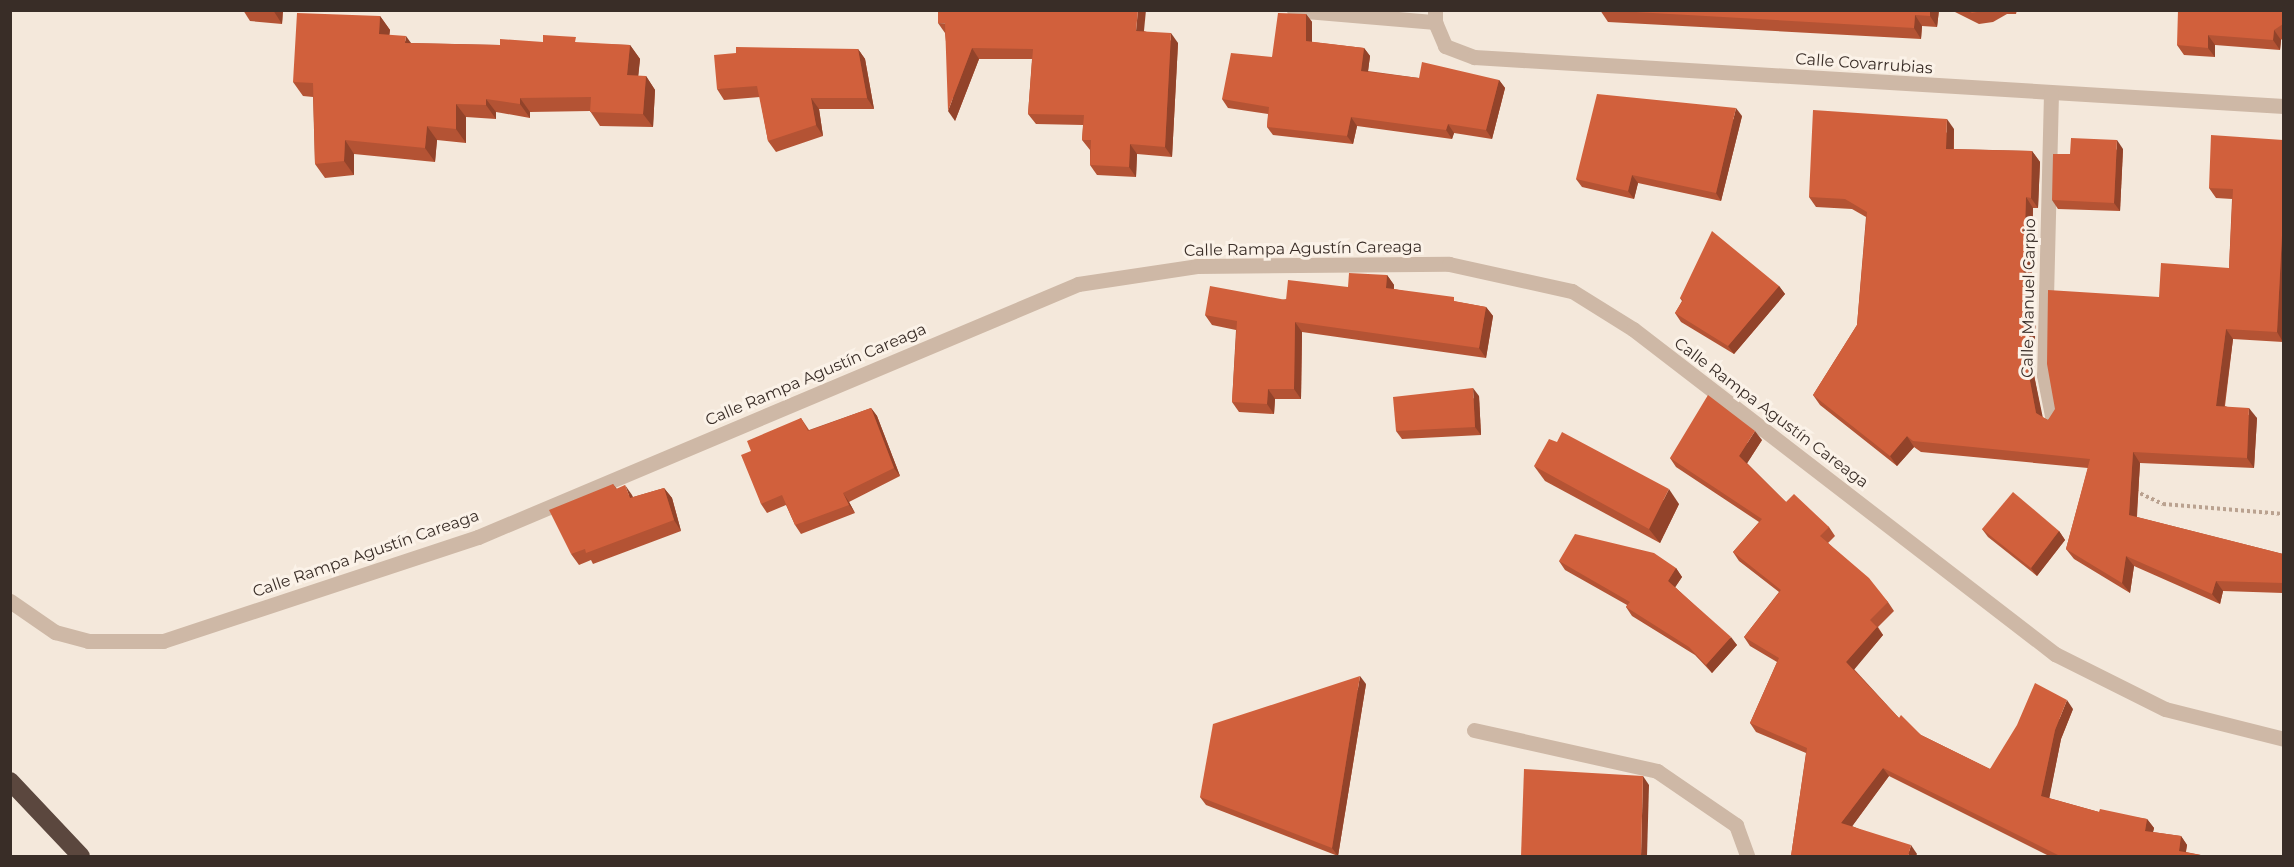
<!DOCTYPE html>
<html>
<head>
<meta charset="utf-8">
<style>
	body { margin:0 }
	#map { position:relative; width:2294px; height:867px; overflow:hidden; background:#f4e8db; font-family:Montserrat,sans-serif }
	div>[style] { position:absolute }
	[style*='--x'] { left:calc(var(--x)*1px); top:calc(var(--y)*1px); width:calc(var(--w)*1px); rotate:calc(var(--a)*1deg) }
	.path>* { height:4px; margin-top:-2px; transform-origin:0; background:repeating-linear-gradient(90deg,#baa290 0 3px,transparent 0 6px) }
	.minor>* { height:15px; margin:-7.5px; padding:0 7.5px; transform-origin:7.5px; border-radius:7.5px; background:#ceb8a6 }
	.highway>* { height:18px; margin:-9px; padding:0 9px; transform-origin:9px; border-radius:9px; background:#5b473e }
	.wall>* { inset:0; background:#b45334 }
	.shaded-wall>* { inset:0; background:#92432a }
	.building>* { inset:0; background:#d1603c }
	span { translate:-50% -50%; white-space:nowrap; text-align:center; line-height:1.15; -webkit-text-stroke:6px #fbf2e8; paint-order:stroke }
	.street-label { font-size:16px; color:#392d27 }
	.frame { position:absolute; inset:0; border:12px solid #392d27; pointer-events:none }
</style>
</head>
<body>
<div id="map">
	<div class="path">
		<div style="--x:2135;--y:491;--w:31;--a:25"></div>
		<div style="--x:2163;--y:504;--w:121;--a:4.7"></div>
	</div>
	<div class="minor">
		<div style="--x:1294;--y:10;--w:142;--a:4.9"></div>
		<div style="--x:1435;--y:10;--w:12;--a:90"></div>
		<div style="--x:1435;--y:22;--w:26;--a:67"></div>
		<div style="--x:1445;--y:46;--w:31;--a:21"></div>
		<div style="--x:1474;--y:57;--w:811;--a:3.46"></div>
		<div style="--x:2051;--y:93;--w:282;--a:91.4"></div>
		<div style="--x:2044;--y:375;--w:47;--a:78.9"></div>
		<div style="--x:10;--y:601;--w:55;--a:34.6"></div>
		<div style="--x:55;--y:632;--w:34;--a:15"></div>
		<div style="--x:88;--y:641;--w:75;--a:0"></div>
		<div style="--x:163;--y:641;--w:332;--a:-18.3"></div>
		<div style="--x:478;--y:537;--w:651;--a:-22.86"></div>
		<div style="--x:1078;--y:284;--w:120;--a:-8.6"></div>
		<div style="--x:1197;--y:266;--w:252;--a:-0.5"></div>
		<div style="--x:1449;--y:264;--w:126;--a:12.4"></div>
		<div style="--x:1572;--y:291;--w:72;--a:31.9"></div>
		<div style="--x:1633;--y:329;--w:533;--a:37.6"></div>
		<div style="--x:2055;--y:654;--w:123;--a:26.6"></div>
		<div style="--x:2165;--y:709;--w:123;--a:14.1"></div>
		<div style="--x:1474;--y:730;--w:188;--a:12.6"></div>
		<div style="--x:1657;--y:771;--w:96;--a:34.4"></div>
		<div style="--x:1736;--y:825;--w:33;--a:70"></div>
	</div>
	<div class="highway">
		<div style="--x:10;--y:781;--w:103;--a:46.6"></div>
	</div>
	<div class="wall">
		<div style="clip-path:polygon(243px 10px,283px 10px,282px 24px,250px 21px)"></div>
		<div style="clip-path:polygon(1600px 10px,1939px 10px,1937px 27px,1922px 26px,1921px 39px,1608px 22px)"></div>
		<div style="clip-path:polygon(1951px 10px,2017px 10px,2016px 14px,2007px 14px,1993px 22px,1979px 24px)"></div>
		<div style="clip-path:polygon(2283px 10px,2283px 38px,2281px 40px,2280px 50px,2215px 45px,2215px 57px,2184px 55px,2177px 45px)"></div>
		<div style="clip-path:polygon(1306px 14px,1312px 22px,1312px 42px,1364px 48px,1370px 56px,1368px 71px,1419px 78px,1499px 80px,1505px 88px,1492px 139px,1454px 133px,1452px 139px,1357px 126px,1353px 144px,1273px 135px,1267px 127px,1268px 114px,1228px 108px,1222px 99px,1272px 57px)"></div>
		<div style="clip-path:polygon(380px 16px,390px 30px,389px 35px,411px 43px,500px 45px,543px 42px,630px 45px,640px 59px,638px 76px,646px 76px,655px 90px,653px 127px,600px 126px,590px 111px,530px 112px,530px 118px,496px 112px,496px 119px,466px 117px,466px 143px,437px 140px,435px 162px,354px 154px,354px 175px,325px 178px,315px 164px,313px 97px,303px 96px,293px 82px)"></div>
		<div style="clip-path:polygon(938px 23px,1144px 31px,1178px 43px,1172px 157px,1137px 154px,1136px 177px,1097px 175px,1090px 165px,1090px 150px,1082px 140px,1083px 125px,1036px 124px,1028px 114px,1032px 59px,979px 59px,955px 121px,945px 33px)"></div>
		<div style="clip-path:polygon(858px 49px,865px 59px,874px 109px,819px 109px,823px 136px,776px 152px,768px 141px,760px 97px,724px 100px,717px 89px)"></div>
		<div style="clip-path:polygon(1742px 116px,1721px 201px,1638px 183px,1634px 199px,1582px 187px,1576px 179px)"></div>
		<div style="clip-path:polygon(1954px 129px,1954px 149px,2032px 151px,2040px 162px,2038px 208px,2033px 208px,2031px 291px,2036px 299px,2034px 375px,2042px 417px,2048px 420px,2159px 297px,2229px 268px,2232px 199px,2216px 198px,2209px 188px,2283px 140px,2283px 342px,2233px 339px,2225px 406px,2257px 418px,2254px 468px,2140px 463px,2137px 517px,2283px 554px,2283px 593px,2223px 591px,2220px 604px,2134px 566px,2130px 593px,2074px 559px,2066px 549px,2088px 468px,1921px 452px,1914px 447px,1897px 466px,1820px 405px,1813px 395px,1857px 325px,1866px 217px,1852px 209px,1816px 207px,1809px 197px)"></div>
		<div style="clip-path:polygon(2123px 149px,2120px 211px,2058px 209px,2052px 200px,2070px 154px)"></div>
		<div style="clip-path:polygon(1387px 275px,1394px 285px,1394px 289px,1458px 302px,1486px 307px,1493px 316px,1486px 358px,1302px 332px,1301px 399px,1275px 399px,1274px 414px,1239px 412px,1232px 402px,1236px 330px,1212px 325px,1205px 315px,1348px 287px)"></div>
		<div style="clip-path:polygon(1779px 286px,1785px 294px,1734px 354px,1681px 322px,1675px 313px,1682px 301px,1680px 298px)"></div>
		<div style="clip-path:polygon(1479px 396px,1481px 435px,1402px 439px,1396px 431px)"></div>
		<div style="clip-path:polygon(871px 408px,877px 416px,900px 476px,849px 502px,855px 513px,801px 534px,795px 525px,786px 505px,767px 513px,761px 504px,751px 451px,801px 418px,809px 430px)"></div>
		<div style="clip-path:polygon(1762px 440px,1747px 463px,1786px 502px,1829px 527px,1835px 536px,1828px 543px,1888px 602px,1894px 611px,1878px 627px,1883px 635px,1854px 669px,1899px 718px,1921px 735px,1990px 769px,2073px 709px,2061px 739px,2049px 798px,2099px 812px,2147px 819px,2154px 828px,2153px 832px,2181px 836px,2187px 845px,2186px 852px,2206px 856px,2049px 856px,1889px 776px,1852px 826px,1917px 854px,1791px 856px,1806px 753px,1756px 732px,1750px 723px,1777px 662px,1750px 646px,1744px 637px,1779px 592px,1739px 561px,1733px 552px,1759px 522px,1676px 467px,1670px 458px)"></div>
		<div style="clip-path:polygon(1534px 466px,1679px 504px,1660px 543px,1545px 481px)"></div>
		<div style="clip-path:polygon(613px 484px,617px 489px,633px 497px,664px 488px,672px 498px,681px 531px,593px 564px,591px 560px,579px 565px,571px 554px)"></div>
		<div style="clip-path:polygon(1982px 529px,2059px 531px,2065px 540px,2037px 576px,1988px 537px)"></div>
		<div style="clip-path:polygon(1559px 561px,1676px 568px,1682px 577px,1675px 587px,1737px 645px,1712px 673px,1695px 655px,1632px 616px,1626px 607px,1627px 605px,1565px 570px)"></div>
		<div style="clip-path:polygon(1366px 684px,1338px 856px,1206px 805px,1200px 797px)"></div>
	</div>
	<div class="shaded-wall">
		<div style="clip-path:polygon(273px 10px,283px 10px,282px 24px)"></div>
		<div style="clip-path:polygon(1138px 10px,1146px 10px,1143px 41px,1136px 31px)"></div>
		<div style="clip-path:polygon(1930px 10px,1939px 10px,1937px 27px,1930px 16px)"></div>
		<div style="clip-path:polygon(1306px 14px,1312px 22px,1312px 49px,1306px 41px)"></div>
		<div style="clip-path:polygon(1915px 15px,1922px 26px,1921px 39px,1914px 28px)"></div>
		<div style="clip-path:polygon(380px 16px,390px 30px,388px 48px,379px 34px)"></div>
		<div style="clip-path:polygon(2274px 30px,2281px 40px,2280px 50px,2273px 40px)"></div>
		<div style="clip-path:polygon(1171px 33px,1178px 43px,1172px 157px,1165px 147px)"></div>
		<div style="clip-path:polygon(2208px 35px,2215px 45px,2215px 57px,2208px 48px)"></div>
		<div style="clip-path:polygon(406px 36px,416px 50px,405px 43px)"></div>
		<div style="clip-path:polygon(630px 45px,640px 59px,637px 89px,627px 75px)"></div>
		<div style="clip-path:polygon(972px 48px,979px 59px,955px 121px,948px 111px)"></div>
		<div style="clip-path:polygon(1364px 48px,1370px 56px,1367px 79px,1361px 71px)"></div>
		<div style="clip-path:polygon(858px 49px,865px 59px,874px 109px,867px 98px)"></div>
		<div style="clip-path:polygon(646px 76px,655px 90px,653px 127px,643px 114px)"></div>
		<div style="clip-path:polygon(1499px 80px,1505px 88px,1492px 139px,1486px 130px)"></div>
		<div style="clip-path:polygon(520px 98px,530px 112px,530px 118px,520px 104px)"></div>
		<div style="clip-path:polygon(811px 98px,819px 109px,823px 136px,816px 125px)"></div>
		<div style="clip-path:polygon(486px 99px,496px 112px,496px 119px,486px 105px)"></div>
		<div style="clip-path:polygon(456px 104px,466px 117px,466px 143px,456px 129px)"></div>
		<div style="clip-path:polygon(1736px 108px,1742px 116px,1721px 201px,1716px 193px)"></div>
		<div style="clip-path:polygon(1351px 117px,1357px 126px,1353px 144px,1347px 136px)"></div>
		<div style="clip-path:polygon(1947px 119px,1954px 129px,1953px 159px,1946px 149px)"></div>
		<div style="clip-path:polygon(1448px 124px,1454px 133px,1452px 139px,1446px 130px)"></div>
		<div style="clip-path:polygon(427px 126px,437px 140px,435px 162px,425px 148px)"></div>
		<div style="clip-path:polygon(345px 140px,354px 154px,354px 175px,344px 161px)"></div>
		<div style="clip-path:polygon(2117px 140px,2123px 149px,2120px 211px,2114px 203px)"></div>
		<div style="clip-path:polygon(1130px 144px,1137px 154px,1136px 177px,1129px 167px)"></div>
		<div style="clip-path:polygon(2032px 151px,2040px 162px,2038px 208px,2031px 198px)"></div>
		<div style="clip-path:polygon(1632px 175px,1638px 183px,1634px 199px,1628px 191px)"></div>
		<div style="clip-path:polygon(2026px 197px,2033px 208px,2031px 291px,2036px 299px,2034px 375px,2044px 423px,2036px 413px,2027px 365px,2023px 288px)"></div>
		<div style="clip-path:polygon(2283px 216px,2283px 342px,2277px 332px)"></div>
		<div style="clip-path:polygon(1387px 275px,1394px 285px,1393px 298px,1386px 288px)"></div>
		<div style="clip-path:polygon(1779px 286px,1785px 294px,1734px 354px,1728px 346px)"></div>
		<div style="clip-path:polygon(1486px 307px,1493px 316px,1486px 358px,1479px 348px)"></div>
		<div style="clip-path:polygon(1295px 322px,1302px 332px,1301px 399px,1294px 389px)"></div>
		<div style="clip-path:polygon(2226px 329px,2233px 339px,2223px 416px,2216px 406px)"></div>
		<div style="clip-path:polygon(1473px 388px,1479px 396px,1481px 435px,1475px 427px)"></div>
		<div style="clip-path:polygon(1268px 389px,1275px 399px,1274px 414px,1267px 404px)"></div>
		<div style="clip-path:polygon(871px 408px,877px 416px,900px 476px,894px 468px)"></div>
		<div style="clip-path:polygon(2249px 408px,2257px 418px,2254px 468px,2247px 458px)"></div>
		<div style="clip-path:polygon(1755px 431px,1762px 440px,1746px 465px,1739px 456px)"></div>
		<div style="clip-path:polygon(1907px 436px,1914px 447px,1897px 466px,1890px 456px)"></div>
		<div style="clip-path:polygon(2133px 452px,2140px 463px,2136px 525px,2129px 515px)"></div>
		<div style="clip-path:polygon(625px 485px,632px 495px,638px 508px,630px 498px)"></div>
		<div style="clip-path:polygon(664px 488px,672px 498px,681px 531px,674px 520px)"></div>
		<div style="clip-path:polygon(1669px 489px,1679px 504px,1660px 543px,1649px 529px)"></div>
		<div style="clip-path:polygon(843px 493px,849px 502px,855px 513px,849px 505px)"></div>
		<div style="clip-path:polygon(2059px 531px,2065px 540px,2037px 576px,2031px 568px)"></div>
		<div style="clip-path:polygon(2126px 556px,2134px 566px,2130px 593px,2122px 583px)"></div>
		<div style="clip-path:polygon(1676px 568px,1682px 577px,1674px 589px,1668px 581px)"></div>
		<div style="clip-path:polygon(2216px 581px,2223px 591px,2220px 604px,2212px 594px)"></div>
		<div style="clip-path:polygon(1877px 627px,1883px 635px,1853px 671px,1846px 662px)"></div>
		<div style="clip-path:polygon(1731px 637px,1737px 645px,1712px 673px,1706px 665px)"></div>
		<div style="clip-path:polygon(1360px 676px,1366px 684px,1338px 856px,1332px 848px)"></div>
		<div style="clip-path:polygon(2067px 700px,2073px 709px,2061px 739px,2048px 805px,2041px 796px,2055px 730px)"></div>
		<div style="clip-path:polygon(1883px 768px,1889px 776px,1848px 832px,1841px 823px)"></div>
		<div style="clip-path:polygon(1643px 776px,1649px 785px,1647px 856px,1641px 856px)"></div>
		<div style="clip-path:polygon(2147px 819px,2154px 828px,2151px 840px,2145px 831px)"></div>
		<div style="clip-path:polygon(2181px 836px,2187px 845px,2185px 856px,2179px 851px)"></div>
		<div style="clip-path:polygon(1911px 845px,1917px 854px,1916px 856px,1908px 856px)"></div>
	</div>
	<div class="building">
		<div style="clip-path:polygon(938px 10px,1138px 10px,1136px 31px,1171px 33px,1165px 147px,1130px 144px,1129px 167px,1090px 165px,1091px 140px,1082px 140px,1084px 115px,1028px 114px,1033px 49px,972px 48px,948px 111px,945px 23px,938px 23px)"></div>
		<div style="clip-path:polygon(1600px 10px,1930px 10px,1930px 16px,1915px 15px,1914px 28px)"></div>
		<div style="clip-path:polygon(1966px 10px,1987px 10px,1972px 13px)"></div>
		<div style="clip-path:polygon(2178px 10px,2283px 10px,2283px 24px,2274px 30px,2273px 40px,2208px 35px,2208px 48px,2177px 45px)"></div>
		<div style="clip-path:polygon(297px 13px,380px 16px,379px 34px,406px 36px,405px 43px,500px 45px,500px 39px,543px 42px,543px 35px,576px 37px,575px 42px,630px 45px,627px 75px,646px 76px,643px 114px,590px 112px,591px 97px,520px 98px,520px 104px,486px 99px,486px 105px,456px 104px,456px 129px,427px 126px,425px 148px,345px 140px,344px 161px,315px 164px,313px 83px,293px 82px)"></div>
		<div style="clip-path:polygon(1278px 13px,1306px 14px,1306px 41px,1364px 48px,1361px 71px,1419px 78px,1422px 62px,1499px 80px,1486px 130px,1448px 124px,1446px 130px,1351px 117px,1347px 136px,1267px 127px,1269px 107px,1222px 99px,1231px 53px,1272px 57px)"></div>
		<div style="clip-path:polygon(736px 47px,858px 49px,867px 98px,811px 98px,816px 125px,768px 141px,757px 86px,717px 89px,714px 55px,736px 53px)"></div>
		<div style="clip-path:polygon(1597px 94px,1736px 108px,1716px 193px,1632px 175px,1628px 191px,1576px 179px)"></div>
		<div style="clip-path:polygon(1813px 110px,1947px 119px,1946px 149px,2032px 151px,2031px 198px,2026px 197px,2023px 288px,2029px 289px,2027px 365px,2036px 413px,2048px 420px,2055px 409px,2047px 364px,2048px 290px,2159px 297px,2161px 263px,2229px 268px,2233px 189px,2209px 188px,2211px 135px,2283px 140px,2283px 216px,2277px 332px,2226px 329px,2216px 406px,2249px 408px,2247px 458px,2133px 452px,2129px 515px,2283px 554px,2283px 583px,2216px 581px,2212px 594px,2126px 556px,2122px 583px,2066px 549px,2090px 459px,1913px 441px,1907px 436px,1890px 456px,1813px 395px,1857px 325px,1867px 212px,1845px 199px,1809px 197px)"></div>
		<div style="clip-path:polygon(2071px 138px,2117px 140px,2114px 203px,2052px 200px,2053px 154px,2070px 154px)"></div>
		<div style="clip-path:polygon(1712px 231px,1779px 286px,1728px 346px,1675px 313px,1683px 300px,1680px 298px)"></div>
		<div style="clip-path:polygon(1349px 273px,1387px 275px,1386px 288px,1454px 297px,1454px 301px,1486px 307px,1479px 348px,1295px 322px,1294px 389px,1268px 389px,1267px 404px,1232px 402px,1237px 321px,1205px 315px,1210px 286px,1286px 300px,1288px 280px,1348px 287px)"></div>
		<div style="clip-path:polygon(1473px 388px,1475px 427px,1396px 431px,1393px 397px)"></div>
		<div style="clip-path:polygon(1708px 395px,1755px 431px,1739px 456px,1786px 502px,1794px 494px,1829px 527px,1820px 536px,1869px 578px,1888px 602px,1870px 620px,1877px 627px,1846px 662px,1899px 718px,1901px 715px,1921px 735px,1990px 769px,2017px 725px,2035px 683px,2067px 700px,2055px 730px,2041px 796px,2099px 812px,2100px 809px,2147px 819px,2145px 831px,2181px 836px,2179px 851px,2206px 856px,2060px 856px,1883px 768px,1841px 823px,1911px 845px,1908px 856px,1791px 856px,1807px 748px,1750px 723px,1779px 658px,1744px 637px,1781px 590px,1733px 552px,1762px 519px,1670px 458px)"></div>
		<div style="clip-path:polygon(871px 408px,894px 468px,843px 493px,849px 505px,795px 525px,782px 495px,761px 504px,741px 455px,751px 451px,747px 441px,801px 418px,808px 431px)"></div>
		<div style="clip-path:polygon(1562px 432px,1669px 489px,1649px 529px,1534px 466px,1549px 439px,1557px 442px)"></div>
		<div style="clip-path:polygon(613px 484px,616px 489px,625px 485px,630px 498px,664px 488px,674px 520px,586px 553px,585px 549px,571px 554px,549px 510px)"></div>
		<div style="clip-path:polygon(2013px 492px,2059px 531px,2031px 568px,1982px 529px)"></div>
		<div style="clip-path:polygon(1575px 534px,1654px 553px,1676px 568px,1668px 581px,1731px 637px,1706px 665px,1689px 647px,1626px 607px,1630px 602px,1559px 561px)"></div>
		<div style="clip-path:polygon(1360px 676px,1332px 848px,1200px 797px,1213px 724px)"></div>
		<div style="clip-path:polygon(1524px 769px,1643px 776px,1641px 856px,1521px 856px)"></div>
	</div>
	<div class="street-label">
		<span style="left:1864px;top:64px;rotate:4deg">Calle Covarrubias</span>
		<span style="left:1303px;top:249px;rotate:-1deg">Calle Rampa Agustín Careaga</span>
		<span style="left:2029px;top:298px;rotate:-89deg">Calle Manuel Carpio</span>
		<span style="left:816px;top:375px;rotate:-23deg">Calle Rampa Agustín Careaga</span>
		<span style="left:1771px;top:413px;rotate:37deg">Calle Rampa Agustín Careaga</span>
		<span style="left:366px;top:554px;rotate:-19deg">Calle Rampa Agustín Careaga</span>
	</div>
	<div class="frame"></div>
</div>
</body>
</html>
